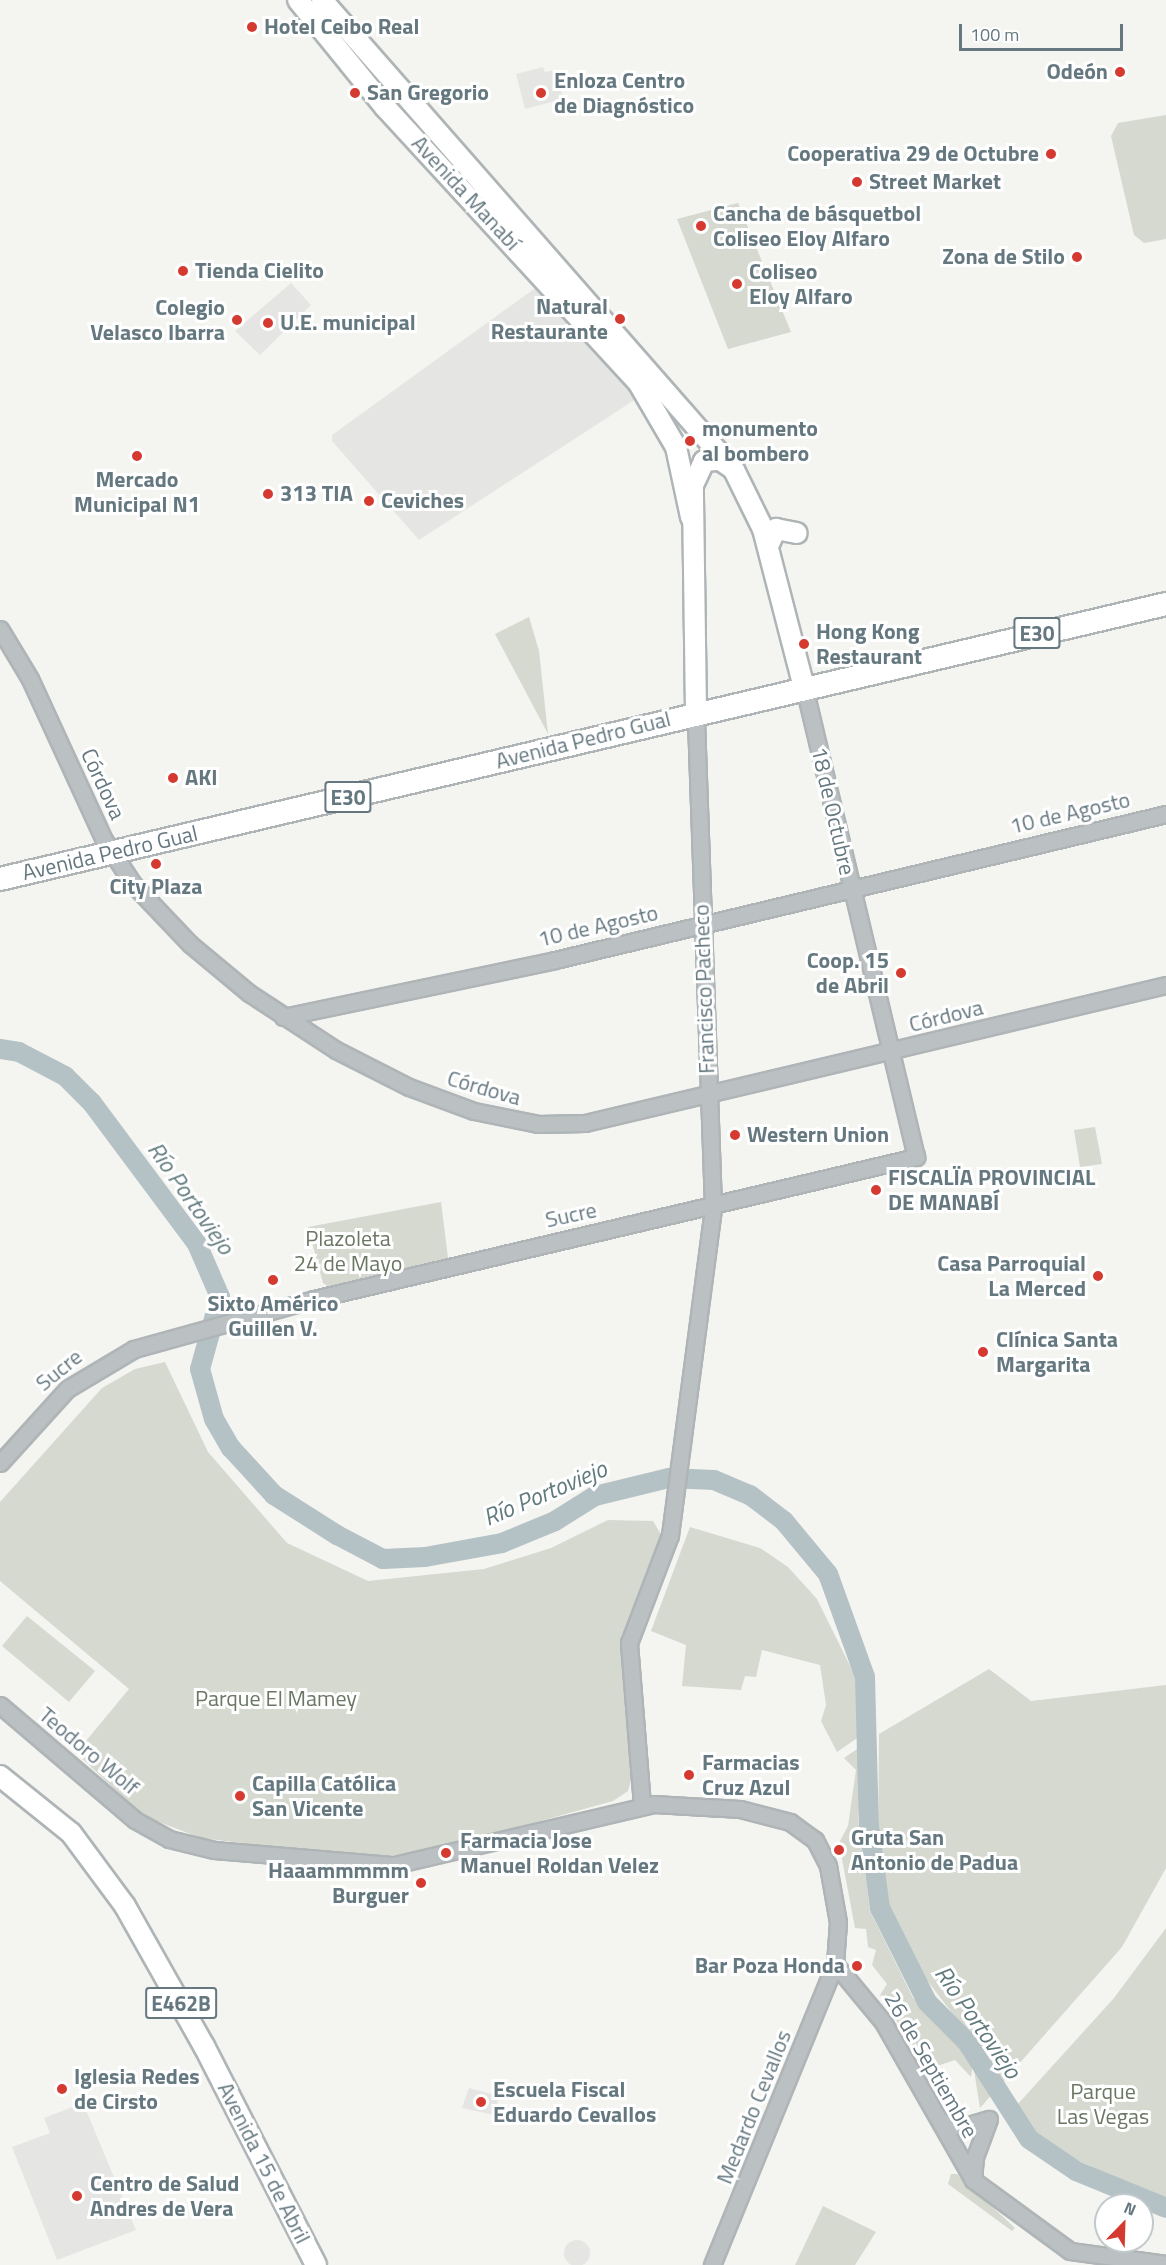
<!DOCTYPE html>
<html>
<head>
<meta charset="utf-8">
<style>
	body { margin:0 }
	#map { position:relative; width:1166px; height:2265px; overflow:hidden; background:#f4f4f1; font-family:"Titillium Web",sans-serif }
	div>[style] { position:absolute }
	[style*='--x'] { left:calc(var(--x)*1px); top:calc(var(--y)*1px); width:calc(var(--w)*1px); rotate:calc(var(--a)*1deg) }
	.built>* { inset:0; background:#e5e5e4 }
	.round { border-radius:50% }
	.green>* { inset:0; background:#d5d9d0 }
	.river>* { height:20px; margin:-10px; padding:0 10px; transform-origin:10px; border-radius:10px; background:#b5c2c5 }
	.roads { filter:drop-shadow(2px 0 #afb5b7) drop-shadow(-2px 0 #afb5b7) drop-shadow(0 2px #afb5b7) drop-shadow(0 -2px #afb5b7) }
	.minor>* { height:15px; margin:-7.5px; padding:0 7.5px; transform-origin:7.5px; border-radius:7.5px; background:#bbc1c3 }
	.major>* { height:20px; margin:-10px; padding:0 10px; transform-origin:10px; border-radius:10px; background:#fff }
	.highway>* { height:22px; margin:-11px; padding:0 11px; transform-origin:11px; border-radius:11px; background:#fff }
	.dots>* { width:16px; height:16px; translate:-50% -50%; box-sizing:border-box; border:3px solid #fff; border-radius:50% }
	span { translate:-50% -50%; white-space:nowrap; text-align:center; line-height:1.15; -webkit-text-stroke:6px #fff; paint-order:stroke }
	.shield-label span { padding:2px 4px; background:#fff; border:2px solid; border-radius:4px; -webkit-text-stroke-width:0 }
	.shield-label { font-size:21px; color:#657880; font-weight:700 }
	.poi-label { font-size:22px; color:#657880; font-weight:700 }
	.left { translate:0 -50%; text-align:left }
	.right { translate:-100% -50%; text-align:right }
	.street-label { font-size:22px; color:#657880 }
	.park-label { font-size:22px; color:#6b7764 }
	.water-label { font-size:24px; color:#617a7d; font-style:italic }
	.north { position:absolute; left:1094px; top:2193px; width:60px; height:60px; box-sizing:border-box; background:#fff; border:2px solid #c1c9cc; border-radius:50%; rotate:23deg; font-size:16px; font-weight:700; line-height:24px; text-align:center; color:#657880 }
	.north::after { content:''; display:block; margin:auto; width:21px; height:27px; background:#d53a30; clip-path:polygon(50% 0,100% 100%,50% 72%,0 100%) }
	.scale { position:absolute; left:959px; top:24px; width:164px; height:27px; box-sizing:border-box; border:3px solid #657880; border-top:0; padding-left:8px; font-size:18px; line-height:21px; white-space:nowrap; color:#657880; -webkit-text-stroke:4px #fff; paint-order:stroke }
</style>
</head>
<body>
<div id="map">
	<div class="built">
		<div style="clip-path:polygon(543px 67px,545px 72px,555px 70px,563px 99px,525px 109px,516px 74px)"></div>
		<div style="clip-path:polygon(291px 283px,311px 305px,260px 355px,235px 331px)"></div>
		<div style="clip-path:polygon(538px 286px,639px 397px,419px 540px,332px 441px,332px 435px)"></div>
		<div style="clip-path:polygon(469px 2088px,499px 2096px,494px 2115px,462px 2108px)"></div>
		<div style="clip-path:polygon(83px 2103px,136px 2230px,57px 2260px,12px 2147px,50px 2133px,44px 2118px)"></div>
		<div class="round" style="left:564px;top:2240px;width:26px;height:26px"></div>
	</div>
	<div class="green">
		<div style="clip-path:polygon(1166px 115px,1166px 239px,1144px 243px,1134px 235px,1111px 136px,1118px 123px)"></div>
		<div style="clip-path:polygon(738px 203px,791px 332px,728px 349px,677px 219px)"></div>
		<div style="clip-path:polygon(529px 617px,539px 651px,548px 734px,495px 634px)"></div>
		<div style="clip-path:polygon(1095px 1127px,1102px 1164px,1080px 1167px,1074px 1130px)"></div>
		<div style="clip-path:polygon(441px 1202px,448px 1258px,329px 1287px,323px 1283px,308px 1227px)"></div>
		<div style="clip-path:polygon(165px 1362px,208px 1452px,287px 1543px,368px 1581px,484px 1569px,551px 1548px,608px 1520px,653px 1521px,662px 1536px,622px 1652px,632px 1777px,628px 1791px,613px 1801px,429px 1852px,367px 1858px,201px 1838px,146px 1817px,120px 1794px,76px 1753px,129px 1689px,0 1581px,0 1502px,102px 1388px,135px 1369px)"></div>
		<div style="clip-path:polygon(690px 1527px,760px 1548px,788px 1567px,817px 1599px,855px 1676px,863px 1734px,837px 1752px,821px 1721px,826px 1705px,820px 1665px,762px 1650px,756px 1677px,745px 1676px,741px 1690px,682px 1686px,686px 1645px,651px 1631px)"></div>
		<div style="clip-path:polygon(27px 1616px,95px 1671px,69px 1702px,2px 1646px)"></div>
		<div style="clip-path:polygon(989px 1669px,1031px 1701px,1166px 1685px,1166px 1868px,1122px 1947px,980px 2108px,973px 2064px,971px 2077px,955px 2060px,928px 2069px,880px 1995px,887px 1984px,872px 1965px,876px 1950px,868px 1947px,866px 1929px,855px 1928px,839px 1843px,848px 1826px,856px 1770px,844px 1758px,863px 1745px,858px 1819px,870px 1911px,913px 1998px,946px 2023px,973px 2063px,969px 2035px,916px 1966px,886px 1906px,878px 1860px,879px 1734px)"></div>
		<div style="clip-path:polygon(1166px 1928px,1166px 2201px,1062px 2153px,1031px 2128px,1018px 2104px,1114px 1998px)"></div>
		<div style="clip-path:polygon(951px 2174px,957px 2174px,1015px 2228px,1012px 2231px,948px 2184px)"></div>
		<div style="clip-path:polygon(823px 2206px,876px 2232px,855px 2265px,795px 2265px)"></div>
	</div>
	<div class="river">
		<div style="--x:0;--y:1049;--w:19;--a:9"></div>
		<div style="--x:19;--y:1052;--w:52;--a:27.6"></div>
		<div style="--x:65;--y:1076;--w:38;--a:45"></div>
		<div style="--x:92;--y:1103;--w:176;--a:53.3"></div>
		<div style="--x:197;--y:1244;--w:58;--a:66.5"></div>
		<div style="--x:220;--y:1297;--w:75;--a:105.5"></div>
		<div style="--x:200;--y:1369;--w:52;--a:74.4"></div>
		<div style="--x:214;--y:1419;--w:34;--a:60"></div>
		<div style="--x:231;--y:1448;--w:64;--a:47.5"></div>
		<div style="--x:274;--y:1495;--w:75;--a:32.4"></div>
		<div style="--x:337;--y:1535;--w:52;--a:27.6"></div>
		<div style="--x:383;--y:1559;--w:42;--a:-2.7"></div>
		<div style="--x:425;--y:1557;--w:78;--a:-10.3"></div>
		<div style="--x:502;--y:1543;--w:57;--a:-22.5"></div>
		<div style="--x:555;--y:1521;--w:47;--a:-32"></div>
		<div style="--x:595;--y:1496;--w:76;--a:-13.7"></div>
		<div style="--x:669;--y:1478;--w:45;--a:2.5"></div>
		<div style="--x:714;--y:1480;--w:39;--a:23"></div>
		<div style="--x:750;--y:1495;--w:43;--a:37.4"></div>
		<div style="--x:784;--y:1521;--w:69;--a:50.3"></div>
		<div style="--x:828;--y:1574;--w:109;--a:70.2"></div>
		<div style="--x:865;--y:1677;--w:149;--a:88.5"></div>
		<div style="--x:869;--y:1826;--w:83;--a:82.4"></div>
		<div style="--x:880;--y:1908;--w:105;--a:63.4"></div>
		<div style="--x:927;--y:2002;--w:57;--a:45"></div>
		<div style="--x:967;--y:2042;--w:115;--a:57.4"></div>
		<div style="--x:1029;--y:2139;--w:57;--a:34.2"></div>
		<div style="--x:1076;--y:2171;--w:97;--a:22.3"></div>
	</div>
	<div class="roads">
		<div class="minor">
			<div style="--x:0;--y:629;--w:58;--a:59"></div>
			<div style="--x:30;--y:679;--w:177;--a:65.3"></div>
			<div style="--x:104;--y:840;--w:53;--a:56.6"></div>
			<div style="--x:133;--y:884;--w:83;--a:46.5"></div>
			<div style="--x:190;--y:944;--w:77;--a:39.7"></div>
			<div style="--x:249;--y:993;--w:104;--a:33.2"></div>
			<div style="--x:336;--y:1050;--w:82;--a:26.9"></div>
			<div style="--x:409;--y:1087;--w:69;--a:20.3"></div>
			<div style="--x:474;--y:1111;--w:65;--a:11.5"></div>
			<div style="--x:538;--y:1124;--w:47;--a:-1.2"></div>
			<div style="--x:585;--y:1123;--w:597;--a:-13.36"></div>
			<div style="--x:283;--y:1017;--w:278;--a:-11.8"></div>
			<div style="--x:555;--y:960;--w:628;--a:-13.44"></div>
			<div style="--x:0;--y:1463;--w:100;--a:-47.8"></div>
			<div style="--x:67;--y:1389;--w:78;--a:-30.8"></div>
			<div style="--x:134;--y:1349;--w:187;--a:-15.5"></div>
			<div style="--x:314;--y:1299;--w:619;--a:-13.27"></div>
			<div style="--x:916;--y:1157;--w:482;--a:-103.4"></div>
			<div style="--x:0;--y:1705;--w:177;--a:40.4"></div>
			<div style="--x:135;--y:1820;--w:39;--a:29"></div>
			<div style="--x:169;--y:1839;--w:46;--a:13.7"></div>
			<div style="--x:214;--y:1850;--w:181;--a:4.8"></div>
			<div style="--x:394;--y:1865;--w:267;--a:-13.2"></div>
			<div style="--x:654;--y:1804;--w:86;--a:3.3"></div>
			<div style="--x:740;--y:1809;--w:52;--a:14.6"></div>
			<div style="--x:790;--y:1822;--w:31;--a:36"></div>
			<div style="--x:815;--y:1840;--w:29;--a:63"></div>
			<div style="--x:828;--y:1866;--w:57;--a:79.9"></div>
			<div style="--x:838;--y:1922;--w:42;--a:94.1"></div>
			<div style="--x:835;--y:1964;--w:75;--a:50.4"></div>
			<div style="--x:883;--y:2022;--w:182;--a:60.3"></div>
			<div style="--x:973;--y:2180;--w:120;--a:36.2"></div>
			<div style="--x:1070;--y:2251;--w:97;--a:7.7"></div>
			<div style="--x:642;--y:1805;--w:163;--a:-94.6"></div>
			<div style="--x:629;--y:1643;--w:116;--a:-69.2"></div>
			<div style="--x:670;--y:1535;--w:331;--a:-82.5"></div>
			<div style="--x:713;--y:1207;--w:495;--a:-92"></div>
			<div style="--x:940;--y:2121;--w:23;--a:15"></div>
			<div style="--x:962;--y:2127;--w:28;--a:-17"></div>
			<div style="--x:973;--y:2180;--w:23;--a:-85"></div>
			<div style="--x:975;--y:2157;--w:40;--a:-69.8"></div>
			<div style="--x:712;--y:2265;--w:325;--a:-67.8"></div>
		</div>
		<div class="major">
			<div style="--x:298;--y:0;--w:138;--a:50.9"></div>
			<div style="--x:385;--y:107;--w:374;--a:47.4"></div>
			<div style="--x:638;--y:382;--w:75;--a:59.7"></div>
			<div style="--x:676;--y:447;--w:72;--a:77.9"></div>
			<div style="--x:322;--y:0;--w:625;--a:48.76"></div>
			<div style="--x:734;--y:470;--w:66;--a:63.8"></div>
			<div style="--x:763;--y:529;--w:164;--a:75.5"></div>
			<div style="--x:768;--y:546;--w:19;--a:-65"></div>
			<div style="--x:776;--y:529;--w:21;--a:11"></div>
			<div style="--x:696;--y:712;--w:227;--a:-90.8"></div>
			<div style="--x:693;--y:485;--w:26;--a:-65"></div>
			<div style="--x:704;--y:461;--w:16;--a:-4"></div>
			<div style="--x:720;--y:460;--w:14;--a:34"></div>
			<div style="--x:0;--y:1776;--w:91;--a:38.8"></div>
			<div style="--x:71;--y:1833;--w:91;--a:53.5"></div>
			<div style="--x:125;--y:1906;--w:161;--a:60.6"></div>
			<div style="--x:204;--y:2046;--w:246;--a:62.9"></div>
		</div>
		<div class="highway">
			<div style="--x:0;--y:879;--w:1198;--a:-13.27"></div>
		</div>
	</div>
	<div class="dots">
		<div style="left:252px;top:27px;background:#d53a30"></div>
		<div style="left:1120px;top:72px;background:#d53a30"></div>
		<div style="left:355px;top:93px;background:#d53a30"></div>
		<div style="left:541px;top:93px;background:#d53a30"></div>
		<div style="left:1051px;top:154px;background:#d53a30"></div>
		<div style="left:857px;top:182px;background:#d53a30"></div>
		<div style="left:701px;top:226px;background:#d53a30"></div>
		<div style="left:1077px;top:257px;background:#d53a30"></div>
		<div style="left:183px;top:271px;background:#d53a30"></div>
		<div style="left:737px;top:284px;background:#d53a30"></div>
		<div style="left:620px;top:319px;background:#d53a30"></div>
		<div style="left:237px;top:320px;background:#d53a30"></div>
		<div style="left:268px;top:323px;background:#d53a30"></div>
		<div style="left:690px;top:441px;background:#d53a30"></div>
		<div style="left:137px;top:456px;background:#d53a30"></div>
		<div style="left:268px;top:494px;background:#d53a30"></div>
		<div style="left:369px;top:501px;background:#d53a30"></div>
		<div style="left:804px;top:644px;background:#d53a30"></div>
		<div style="left:173px;top:778px;background:#d53a30"></div>
		<div style="left:156px;top:864px;background:#d53a30"></div>
		<div style="left:901px;top:973px;background:#d53a30"></div>
		<div style="left:735px;top:1135px;background:#d53a30"></div>
		<div style="left:876px;top:1190px;background:#d53a30"></div>
		<div style="left:1098px;top:1276px;background:#d53a30"></div>
		<div style="left:273px;top:1280px;background:#d53a30"></div>
		<div style="left:983px;top:1352px;background:#d53a30"></div>
		<div style="left:689px;top:1775px;background:#d53a30"></div>
		<div style="left:240px;top:1796px;background:#d53a30"></div>
		<div style="left:839px;top:1850px;background:#d53a30"></div>
		<div style="left:446px;top:1853px;background:#d53a30"></div>
		<div style="left:421px;top:1883px;background:#d53a30"></div>
		<div style="left:857px;top:1966px;background:#d53a30"></div>
		<div style="left:62px;top:2089px;background:#d53a30"></div>
		<div style="left:481px;top:2102px;background:#d53a30"></div>
		<div style="left:77px;top:2196px;background:#d53a30"></div>
	</div>
	<div class="shield-label">
		<span style="left:1037px;top:633px">E30</span>
		<span style="left:348px;top:797px">E30</span>
		<span style="left:181px;top:2003px">E462B</span>
	</div>
	<div class="poi-label">
		<span class="left" style="left:264px;top:27px">Hotel Ceibo Real</span>
		<span class="right" style="left:1108px;top:72px">Odeón</span>
		<span class="left" style="left:554px;top:93px">Enloza Centro<br>de Diagnóstico</span>
		<span class="left" style="left:367px;top:93px">San Gregorio</span>
		<span class="right" style="left:1039px;top:154px">Cooperativa 29 de Octubre</span>
		<span class="left" style="left:869px;top:182px">Street Market</span>
		<span class="left" style="left:713px;top:226px">Cancha de básquetbol<br>Coliseo Eloy Alfaro</span>
		<span class="right" style="left:1065px;top:257px">Zona de Stilo</span>
		<span class="left" style="left:195px;top:271px">Tienda Cielito</span>
		<span class="left" style="left:749px;top:284px">Coliseo<br>Eloy Alfaro</span>
		<span class="right" style="left:608px;top:319px">Natural<br>Restaurante</span>
		<span class="right" style="left:225px;top:320px">Colegio<br>Velasco Ibarra</span>
		<span class="left" style="left:280px;top:323px">U.E. municipal</span>
		<span class="left" style="left:702px;top:441px">monumento<br>al bombero</span>
		<span style="left:137px;top:492px">Mercado<br>Municipal N1</span>
		<span class="left" style="left:280px;top:494px">313 TIA</span>
		<span class="left" style="left:381px;top:501px">Ceviches</span>
		<span class="left" style="left:816px;top:644px">Hong Kong<br>Restaurant</span>
		<span class="left" style="left:185px;top:778px">AKI</span>
		<span style="left:156px;top:887px">City Plaza</span>
		<span class="right" style="left:889px;top:973px">Coop. 15<br>de Abril</span>
		<span class="left" style="left:747px;top:1135px">Western Union</span>
		<span class="left" style="left:888px;top:1190px">FISCALÏA PROVINCIAL<br>DE MANABÍ</span>
		<span class="right" style="left:1086px;top:1276px">Casa Parroquial<br>La Merced</span>
		<span style="left:273px;top:1316px">Sixto Américo<br>Guillen V.</span>
		<span class="left" style="left:996px;top:1352px">Clínica Santa<br>Margarita</span>
		<span class="left" style="left:702px;top:1775px">Farmacias<br>Cruz Azul</span>
		<span class="left" style="left:252px;top:1796px">Capilla Católica<br>San Vicente</span>
		<span class="left" style="left:851px;top:1850px">Gruta San<br>Antonio de Padua</span>
		<span class="left" style="left:460px;top:1853px">Farmacia Jose<br>Manuel Roldan Velez</span>
		<span class="right" style="left:409px;top:1883px">Haaammmmm<br>Burguer</span>
		<span class="right" style="left:845px;top:1966px">Bar Poza Honda</span>
		<span class="left" style="left:74px;top:2089px">Iglesia Redes<br>de Cirsto</span>
		<span class="left" style="left:493px;top:2102px">Escuela Fiscal<br>Eduardo Cevallos</span>
		<span class="left" style="left:90px;top:2196px">Centro de Salud<br>Andres de Vera</span>
	</div>
	<div class="street-label">
		<span style="left:466px;top:193px;rotate:47deg">Avenida Manabí</span>
		<span style="left:583px;top:740px;rotate:-14deg">Avenida Pedro Gual</span>
		<span style="left:103px;top:784px;rotate:65deg">Córdova</span>
		<span style="left:833px;top:811px;rotate:77deg">18 de Octubre</span>
		<span style="left:1070px;top:813px;rotate:-13deg">10 de Agosto</span>
		<span style="left:110px;top:853px;rotate:-13deg">Avenida Pedro Gual</span>
		<span style="left:598px;top:926px;rotate:-13deg">10 de Agosto</span>
		<span style="left:704px;top:989px;rotate:-92deg">Francisco Pacheco</span>
		<span style="left:946px;top:1016px;rotate:-14deg">Córdova</span>
		<span style="left:484px;top:1088px;rotate:16deg">Córdova</span>
		<span style="left:571px;top:1215px;rotate:-12deg">Sucre</span>
		<span style="left:59px;top:1370px;rotate:-39deg">Sucre</span>
		<span style="left:89px;top:1751px;rotate:40deg">Teodoro Wolf</span>
		<span style="left:931px;top:2065px;rotate:60deg">26 de Septiembre</span>
		<span style="left:754px;top:2107px;rotate:-68deg">Medardo Cevallos</span>
		<span style="left:264px;top:2163px;rotate:63deg">Avenida 15 de Abril</span>
	</div>
	<div class="park-label">
		<span style="left:348px;top:1251px">Plazoleta<br>24 de Mayo</span>
		<span style="left:276px;top:1699px">Parque El Mamey</span>
		<span style="left:1103px;top:2104px">Parque<br>Las Vegas</span>
	</div>
	<div class="water-label">
		<span style="left:191px;top:1198px;rotate:55deg">Río Portoviejo</span>
		<span style="left:545px;top:1493px;rotate:-23deg">Río Portoviejo</span>
		<span style="left:978px;top:2022px;rotate:55deg">Río Portoviejo</span>
	</div>
	<div class="north">N</div>
	<div class="scale">100 m</div>
</div>
</body>
</html>
